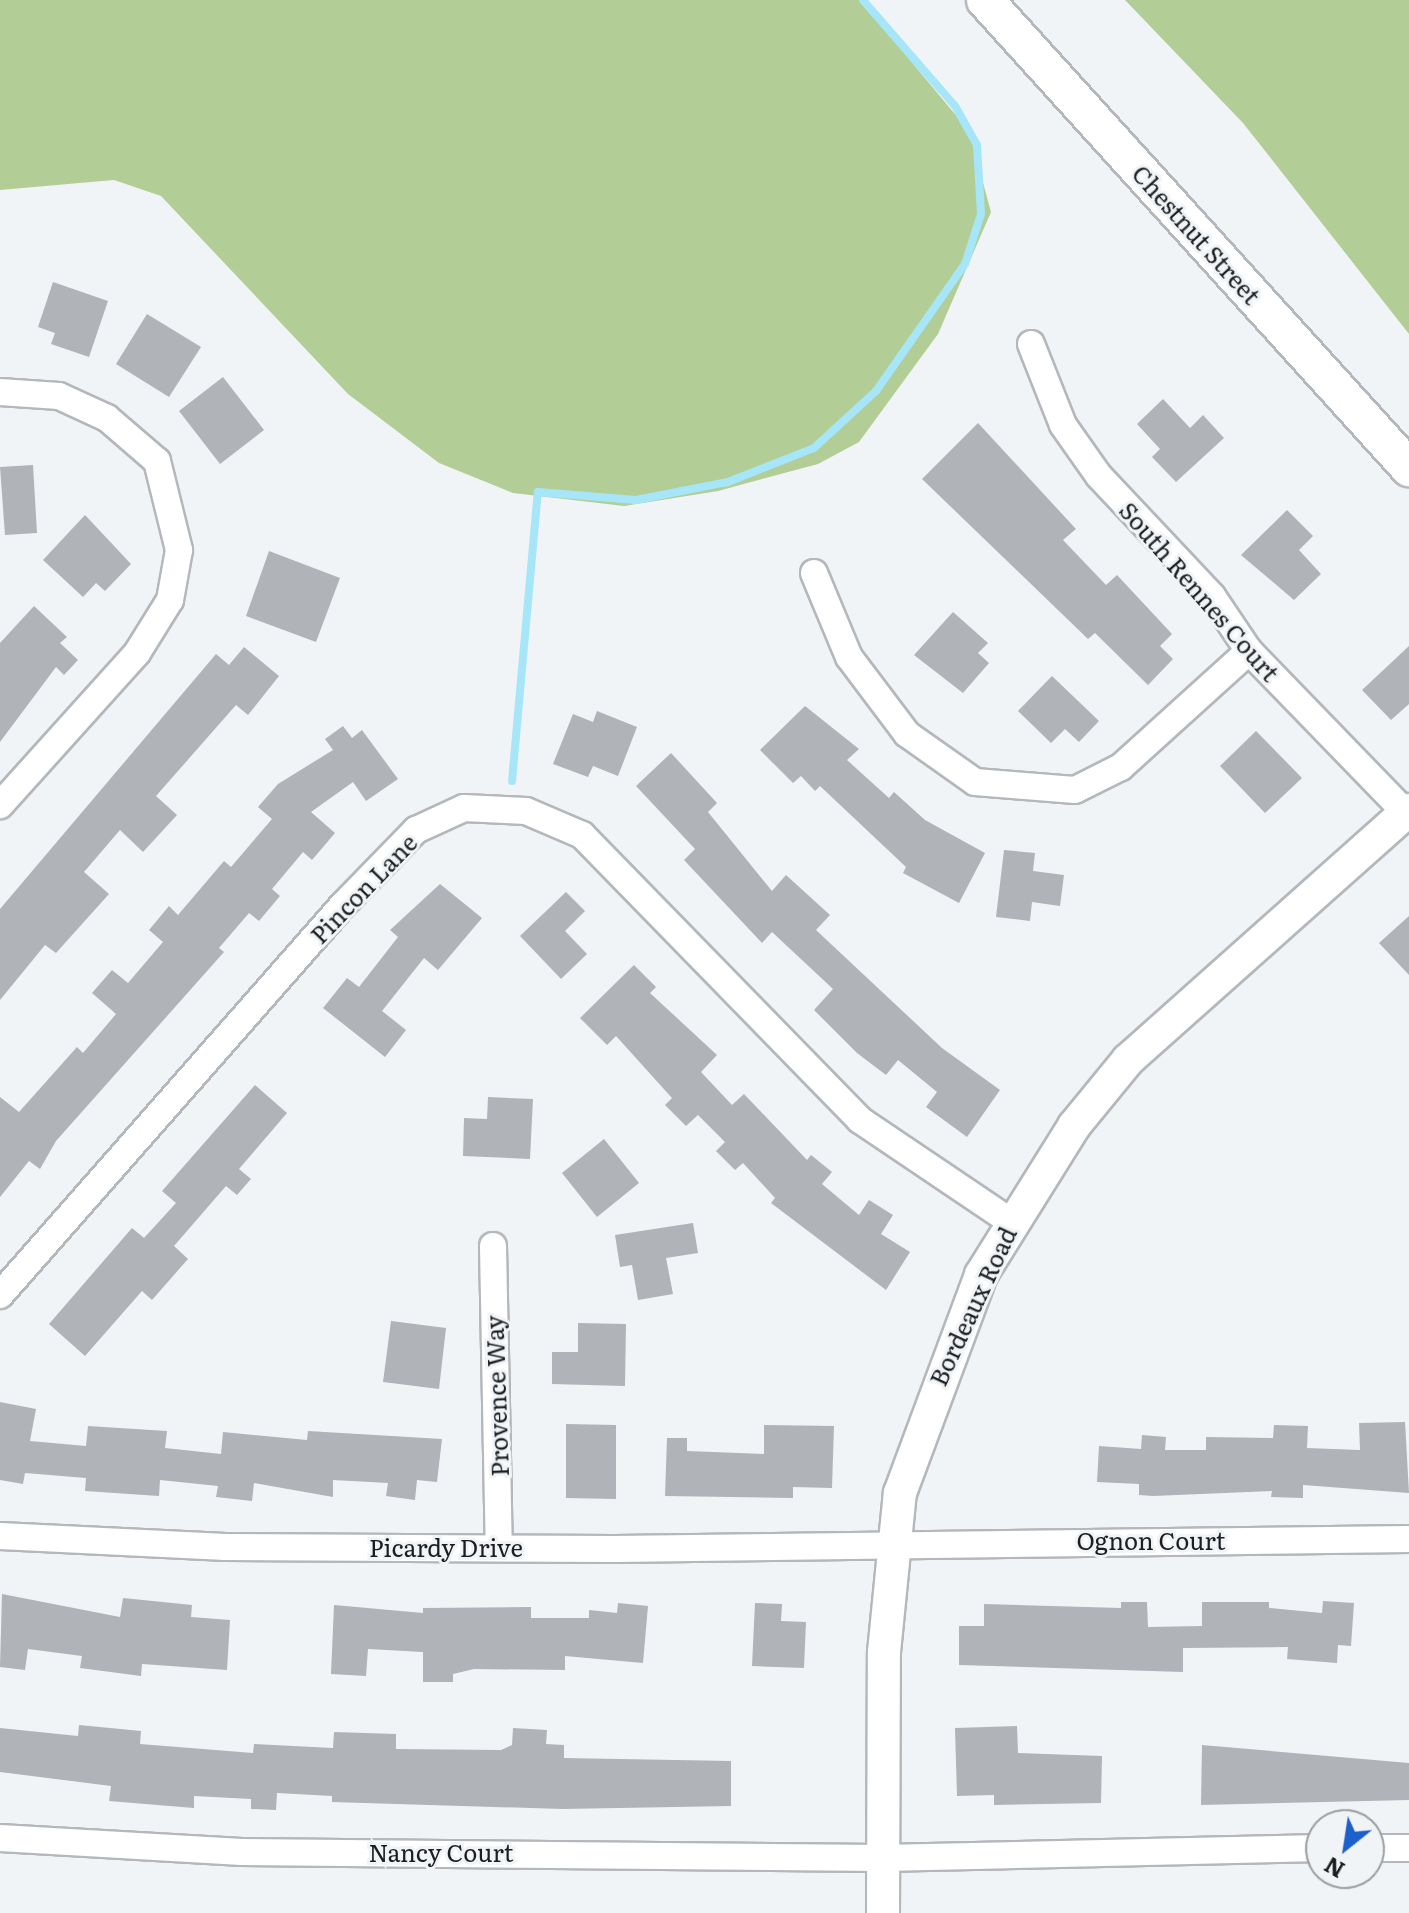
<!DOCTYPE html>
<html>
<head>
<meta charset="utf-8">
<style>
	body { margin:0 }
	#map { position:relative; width:1409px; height:1913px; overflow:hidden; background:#f0f4f7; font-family:Literata,serif }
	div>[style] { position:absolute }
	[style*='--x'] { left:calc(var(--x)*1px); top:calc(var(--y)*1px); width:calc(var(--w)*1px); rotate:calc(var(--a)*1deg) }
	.green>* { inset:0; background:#b3cd97 }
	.stream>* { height:8px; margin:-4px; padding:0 4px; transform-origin:4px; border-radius:4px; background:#a6e6f8 }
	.building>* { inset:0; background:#b0b3b7 }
	.roads { filter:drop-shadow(2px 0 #b4b7bb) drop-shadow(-2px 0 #b4b7bb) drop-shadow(0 2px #b4b7bb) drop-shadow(0 -2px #b4b7bb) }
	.minor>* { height:26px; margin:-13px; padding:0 13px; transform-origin:13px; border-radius:13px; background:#fff }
	.tertiary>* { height:32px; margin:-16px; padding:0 16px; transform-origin:16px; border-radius:16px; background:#fff }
	.secondary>* { height:36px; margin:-18px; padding:0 18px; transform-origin:18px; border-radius:18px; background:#fff }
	span { translate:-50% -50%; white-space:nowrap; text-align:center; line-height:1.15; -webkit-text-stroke:6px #f0f4f7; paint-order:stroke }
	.street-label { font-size:24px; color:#1c1d1f }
	.north { position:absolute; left:1305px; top:1809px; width:80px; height:80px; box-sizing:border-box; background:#f0f4f7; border:2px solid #9b9ea1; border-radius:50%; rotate:210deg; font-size:22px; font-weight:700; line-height:32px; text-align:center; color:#1c1d1f }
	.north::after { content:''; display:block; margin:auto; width:28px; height:36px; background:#1c60cc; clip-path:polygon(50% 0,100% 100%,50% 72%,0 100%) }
</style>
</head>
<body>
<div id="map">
	<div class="green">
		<div style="clip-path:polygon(0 0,860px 0,969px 131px,991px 212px,938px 334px,859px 442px,818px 464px,718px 491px,624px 506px,513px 493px,439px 463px,348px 394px,161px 196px,114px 180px,0 190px)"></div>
		<div style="clip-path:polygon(1125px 0,1409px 0,1409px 334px,1243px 123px)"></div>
	</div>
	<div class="stream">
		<div style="--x:512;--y:781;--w:290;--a:-84.9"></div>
		<div style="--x:538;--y:492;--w:98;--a:4.7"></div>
		<div style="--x:636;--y:500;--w:94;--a:-11.1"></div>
		<div style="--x:728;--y:482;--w:92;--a:-21.6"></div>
		<div style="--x:814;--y:448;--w:84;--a:-42.6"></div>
		<div style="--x:876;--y:391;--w:155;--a:-55"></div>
		<div style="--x:965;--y:264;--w:52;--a:-72.3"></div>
		<div style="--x:981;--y:214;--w:69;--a:-93.3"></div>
		<div style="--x:977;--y:145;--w:45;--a:-119.4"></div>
		<div style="--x:955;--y:106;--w:140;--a:-131"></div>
	</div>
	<div class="building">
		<div style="clip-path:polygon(53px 282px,108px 301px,89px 357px,51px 344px,55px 333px,38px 327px)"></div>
		<div style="clip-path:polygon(147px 314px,201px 347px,169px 397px,116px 364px)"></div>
		<div style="clip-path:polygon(223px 377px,264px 430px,220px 464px,179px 411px)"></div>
		<div style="clip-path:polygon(1163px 399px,1190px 428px,1203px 415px,1224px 438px,1176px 482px,1152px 457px,1160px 449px,1137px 424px)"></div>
		<div style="clip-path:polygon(978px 423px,1076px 529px,1063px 540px,1106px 585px,1117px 575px,1172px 634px,1160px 646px,1173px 659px,1148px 685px,1095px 633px,1088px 639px,922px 479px)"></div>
		<div style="clip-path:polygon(33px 465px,37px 533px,5px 535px,0 467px)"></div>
		<div style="clip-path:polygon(1287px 510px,1313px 536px,1299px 550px,1321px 574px,1294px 600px,1241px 555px)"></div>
		<div style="clip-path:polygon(85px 515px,131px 564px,105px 591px,96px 583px,83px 597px,43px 560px)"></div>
		<div style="clip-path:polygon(269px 551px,340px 578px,316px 642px,246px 616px)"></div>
		<div style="clip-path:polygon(34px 606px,67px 637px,60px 643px,78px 660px,64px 675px,56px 667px,0 742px,0 643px)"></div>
		<div style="clip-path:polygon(953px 612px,988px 643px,978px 653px,989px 663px,963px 693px,914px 655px)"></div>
		<div style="clip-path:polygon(1409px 646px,1409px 704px,1391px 720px,1362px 690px)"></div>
		<div style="clip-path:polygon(244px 647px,279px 676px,248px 715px,236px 705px,156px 796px,177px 815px,143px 852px,120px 830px,84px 872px,109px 894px,56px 953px,45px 945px,0 1000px,0 909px,216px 654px,229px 665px)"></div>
		<div style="clip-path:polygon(1052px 676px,1099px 721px,1079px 742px,1065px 729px,1051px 743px,1018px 711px)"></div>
		<div style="clip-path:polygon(805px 706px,859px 749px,847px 760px,889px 798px,894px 792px,925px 820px,985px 853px,959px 903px,903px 873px,906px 867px,820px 786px,815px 791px,801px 776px,793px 783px,760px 750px)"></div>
		<div style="clip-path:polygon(597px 711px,637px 727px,618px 776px,593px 766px,588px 777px,553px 764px,573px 714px,593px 722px)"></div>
		<div style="clip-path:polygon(343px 726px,352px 738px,362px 730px,398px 779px,366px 801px,353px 782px,311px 812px,335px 833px,312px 860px,303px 852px,272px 889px,280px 896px,259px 921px,249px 913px,219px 948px,224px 952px,56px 1141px,40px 1169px,29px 1161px,0 1197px,0 1097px,19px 1112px,77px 1047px,83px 1053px,116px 1014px,92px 993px,112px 970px,128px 983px,163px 942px,149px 930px,169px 906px,178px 915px,224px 861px,231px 867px,272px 819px,258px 807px,278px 784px,333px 750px,325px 739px)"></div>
		<div style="clip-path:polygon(1256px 731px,1302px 778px,1265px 813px,1220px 766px)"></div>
		<div style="clip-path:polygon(671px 753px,717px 803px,708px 812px,772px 891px,786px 875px,830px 915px,816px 930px,942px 1048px,1000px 1090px,967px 1137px,926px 1107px,937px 1092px,898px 1060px,886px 1075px,857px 1053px,814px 1010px,833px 989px,772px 932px,762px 943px,684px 860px,695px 849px,636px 786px)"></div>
		<div style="clip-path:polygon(1004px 850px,1035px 853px,1033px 871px,1064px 875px,1060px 906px,1032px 902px,1030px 921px,996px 917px)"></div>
		<div style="clip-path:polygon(440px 884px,482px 918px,438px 970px,424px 958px,382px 1011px,406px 1030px,385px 1057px,323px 1008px,347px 978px,359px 987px,398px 937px,390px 930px)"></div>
		<div style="clip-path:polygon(566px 892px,585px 911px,565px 931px,587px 954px,561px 979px,520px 936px)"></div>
		<div style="clip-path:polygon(1409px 916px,1409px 975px,1379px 943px)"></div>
		<div style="clip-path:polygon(634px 965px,656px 987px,650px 993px,717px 1055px,701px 1072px,732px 1105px,744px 1094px,807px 1160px,811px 1155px,832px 1172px,822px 1184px,859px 1215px,869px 1200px,893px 1215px,881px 1234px,910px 1252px,886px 1290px,771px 1203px,775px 1198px,743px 1163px,735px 1170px,716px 1151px,725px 1142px,698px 1115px,686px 1126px,665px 1105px,672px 1098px,616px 1036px,607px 1045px,580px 1018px)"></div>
		<div style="clip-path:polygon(255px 1085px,287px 1113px,239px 1169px,251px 1179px,237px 1195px,226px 1186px,174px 1246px,188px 1259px,152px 1300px,142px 1291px,85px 1356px,49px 1324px,132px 1228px,144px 1238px,176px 1203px,162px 1191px)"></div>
		<div style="clip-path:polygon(488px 1097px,533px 1099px,530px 1159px,463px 1156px,464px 1118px,487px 1119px)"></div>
		<div style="clip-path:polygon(604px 1139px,639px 1183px,597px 1217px,562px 1173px)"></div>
		<div style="clip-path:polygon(693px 1223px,698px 1253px,666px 1258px,673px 1294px,638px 1300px,632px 1265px,620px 1267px,615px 1235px)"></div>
		<div style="clip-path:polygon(391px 1321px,446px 1328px,439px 1389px,383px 1382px)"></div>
		<div style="clip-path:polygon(578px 1323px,626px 1324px,625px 1386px,552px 1384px,552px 1352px,578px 1352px)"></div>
		<div style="clip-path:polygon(0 1402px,36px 1409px,30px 1441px,86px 1446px,88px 1426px,167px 1431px,165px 1448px,221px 1454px,223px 1432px,307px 1440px,308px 1431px,442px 1439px,437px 1482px,417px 1480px,415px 1500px,386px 1496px,388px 1483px,333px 1480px,333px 1497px,254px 1483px,252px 1501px,216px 1497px,218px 1486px,160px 1480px,159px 1496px,85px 1491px,86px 1478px,25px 1473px,23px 1484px,0 1480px)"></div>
		<div style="clip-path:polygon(1405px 1422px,1409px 1493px,1303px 1485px,1303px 1498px,1271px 1497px,1272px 1491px,1153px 1496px,1139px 1495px,1139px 1484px,1097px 1482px,1099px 1446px,1141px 1449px,1142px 1435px,1166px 1437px,1165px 1450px,1206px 1450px,1206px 1437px,1273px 1438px,1274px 1425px,1308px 1426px,1307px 1448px,1360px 1450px,1359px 1423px)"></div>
		<div style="clip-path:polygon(566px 1424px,616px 1425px,616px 1499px,566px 1498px)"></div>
		<div style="clip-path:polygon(764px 1425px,834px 1426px,832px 1488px,793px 1487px,793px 1498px,665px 1496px,667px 1438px,687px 1438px,687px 1451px,764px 1454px)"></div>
		<div style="clip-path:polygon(2px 1594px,120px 1617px,123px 1598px,192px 1605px,191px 1617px,230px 1620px,227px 1670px,142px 1664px,141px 1676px,80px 1668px,82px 1656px,28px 1649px,25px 1670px,0 1667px)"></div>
		<div style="clip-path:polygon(1323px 1601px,1354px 1603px,1351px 1646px,1338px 1645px,1337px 1663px,1287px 1659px,1288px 1647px,1183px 1648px,1183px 1672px,959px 1665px,959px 1626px,984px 1626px,984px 1604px,1121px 1608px,1121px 1602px,1147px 1602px,1148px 1627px,1202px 1626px,1202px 1602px,1269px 1602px,1269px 1608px,1322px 1613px)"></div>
		<div style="clip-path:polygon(618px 1603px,648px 1606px,643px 1663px,565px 1656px,565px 1670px,474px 1669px,453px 1674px,453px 1682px,423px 1682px,423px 1652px,368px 1649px,366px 1676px,331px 1674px,334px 1605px,423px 1613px,423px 1608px,531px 1607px,531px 1618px,589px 1618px,589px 1610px,617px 1613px)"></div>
		<div style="clip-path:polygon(755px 1603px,782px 1604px,781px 1621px,806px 1622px,804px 1668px,752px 1666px)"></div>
		<div style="clip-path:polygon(79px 1725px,141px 1731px,140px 1744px,253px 1753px,254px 1744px,333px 1748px,334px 1732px,396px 1734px,396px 1749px,501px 1750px,512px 1745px,513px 1728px,547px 1730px,546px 1744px,564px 1745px,564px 1758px,731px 1761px,731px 1806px,562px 1809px,332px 1802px,332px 1796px,277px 1793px,276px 1810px,251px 1809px,251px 1799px,194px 1796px,194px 1808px,109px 1801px,111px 1786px,0 1772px,0 1728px,78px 1736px)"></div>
		<div style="clip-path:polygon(1017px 1726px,1018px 1753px,1102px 1756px,1101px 1803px,994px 1805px,994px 1795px,957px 1796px,955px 1728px)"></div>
		<div style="clip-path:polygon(1202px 1745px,1409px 1763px,1409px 1800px,1201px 1805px)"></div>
	</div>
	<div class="roads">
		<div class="minor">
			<div style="--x:1031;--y:344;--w:87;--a:68.4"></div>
			<div style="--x:1063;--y:425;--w:62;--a:54.8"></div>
			<div style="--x:1099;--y:476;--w:165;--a:46.7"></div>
			<div style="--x:1212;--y:596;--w:66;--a:56.1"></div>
			<div style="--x:1249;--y:651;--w:230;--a:45.9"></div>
			<div style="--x:0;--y:392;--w:59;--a:3.9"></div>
			<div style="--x:59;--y:396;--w:53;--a:24.6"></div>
			<div style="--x:107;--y:418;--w:66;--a:40.7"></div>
			<div style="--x:157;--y:461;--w:92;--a:76.1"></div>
			<div style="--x:179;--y:550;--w:51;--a:100.2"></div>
			<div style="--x:170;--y:600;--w:62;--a:121.9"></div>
			<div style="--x:137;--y:653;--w:205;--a:132"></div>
			<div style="--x:814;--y:573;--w:91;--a:67.4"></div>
			<div style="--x:849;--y:657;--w:96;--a:53"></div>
			<div style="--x:907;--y:734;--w:83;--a:35.2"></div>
			<div style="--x:975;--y:782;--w:100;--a:4.6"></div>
			<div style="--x:1075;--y:790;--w:51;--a:-26.6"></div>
			<div style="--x:1121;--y:767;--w:173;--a:-42.2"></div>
			<div style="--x:493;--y:1246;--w:300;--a:88.9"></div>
			<div style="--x:0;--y:1295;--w:519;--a:-48.67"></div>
			<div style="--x:343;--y:905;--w:105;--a:-45.8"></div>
			<div style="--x:416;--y:830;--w:53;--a:-24.6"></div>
			<div style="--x:464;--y:808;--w:62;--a:2.8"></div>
			<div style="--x:526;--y:811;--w:61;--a:23.2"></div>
			<div style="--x:582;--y:835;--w:398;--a:45.7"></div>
			<div style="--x:860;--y:1120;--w:181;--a:34"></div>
			<div style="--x:0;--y:1536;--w:226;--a:2.8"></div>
			<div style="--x:226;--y:1547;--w:389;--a:0.3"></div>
			<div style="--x:615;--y:1549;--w:794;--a:-0.72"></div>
			<div style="--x:0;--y:1838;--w:242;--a:3.3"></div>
			<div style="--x:242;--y:1852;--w:640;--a:0.54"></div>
			<div style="--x:882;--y:1858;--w:439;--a:-1.3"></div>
			<div style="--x:1369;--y:1848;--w:40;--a:0"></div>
		</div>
		<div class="tertiary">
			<div style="--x:883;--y:1913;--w:261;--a:-89.8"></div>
			<div style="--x:884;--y:1652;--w:160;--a:-84.3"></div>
			<div style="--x:900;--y:1493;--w:233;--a:-69.6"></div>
			<div style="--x:981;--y:1275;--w:176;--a:-58"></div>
			<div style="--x:1074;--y:1126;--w:85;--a:-50.7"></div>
			<div style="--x:1128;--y:1060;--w:376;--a:-41.7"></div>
		</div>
		<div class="secondary">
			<div style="--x:985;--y:0;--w:632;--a:47.82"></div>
		</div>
	</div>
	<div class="street-label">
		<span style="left:1197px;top:234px;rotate:48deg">Chestnut Street</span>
		<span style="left:1200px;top:591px;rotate:49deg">South Rennes Court</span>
		<span style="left:363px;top:888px;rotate:-46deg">Pincon Lane</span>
		<span style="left:972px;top:1306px;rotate:-65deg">Bordeaux Road</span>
		<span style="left:496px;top:1396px;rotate:-92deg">Provence Way</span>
		<span style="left:1151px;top:1540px">Ognon Court</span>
		<span style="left:446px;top:1547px">Picardy Drive</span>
		<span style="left:441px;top:1852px">Nancy Court</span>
	</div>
	<div class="north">N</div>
</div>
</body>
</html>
